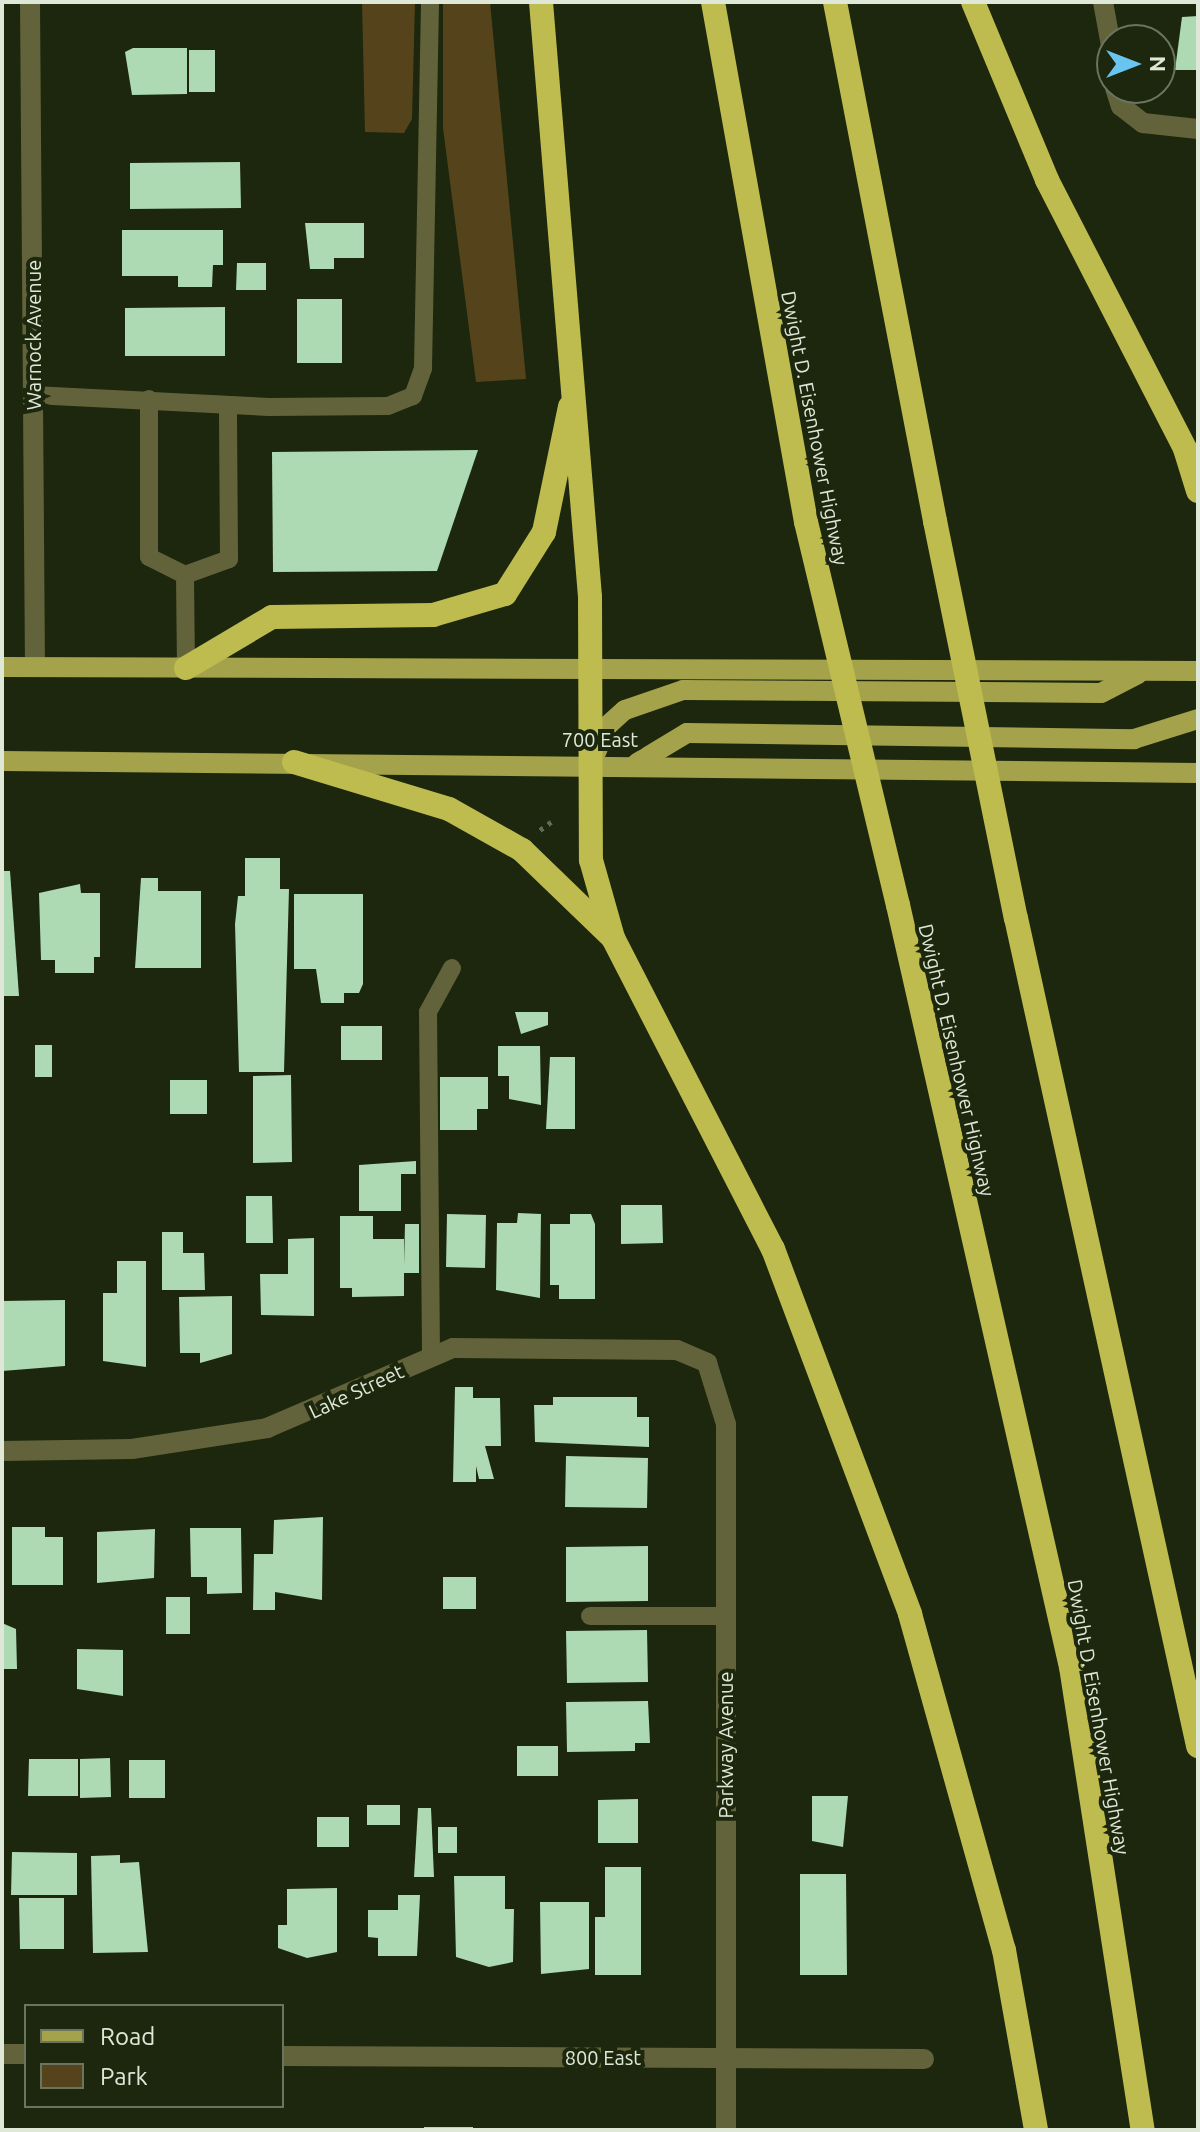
<!DOCTYPE html>
<html>
<head>
<meta charset="utf-8">
<style>
	body { margin:0 }
	#map { position:relative; width:1200px; height:2132px; overflow:hidden; background:#1c270d; font-family:Ubuntu,sans-serif }
	div>[style] { position:absolute }
	[style*='--x'] { left:calc(var(--x)*1px); top:calc(var(--y)*1px); width:calc(var(--w)*1px); rotate:calc(var(--a)*1deg) }
	.green>* { inset:0; background:#55441b }
	.building>* { inset:0; background:#add9b3 }
	.path>* { height:5px; margin-top:-2.5px; transform-origin:0; background:repeating-linear-gradient(90deg,#626b55 0 4px,transparent 0 10px) }
	.lane>* { height:18px; margin:-9px; padding:0 9px; transform-origin:9px; border-radius:9px; background:#63633b }
	.street>* { height:20px; margin:-10px; padding:0 10px; transform-origin:10px; border-radius:10px; background:#63633b }
	.primary>* { height:20px; margin:-10px; padding:0 10px; transform-origin:10px; border-radius:10px; background:#a4a24a }
	.highway>* { height:24px; margin:-12px; padding:0 12px; transform-origin:12px; border-radius:12px; background:#bebb4f }
	.highway-bridge>* { height:24px; margin:-12px; padding:0 12px; transform-origin:12px; border-radius:12px; background:#bebb4f }
	span { translate:-50% -50%; white-space:nowrap; text-align:center; line-height:1.15; -webkit-text-stroke:8px #1c270d; paint-order:stroke }
	.street-label { font-size:20px; color:#dfe7d7 }
	.frame { position:absolute; inset:0; border:4px solid #dfe7d7; pointer-events:none }
	.legend { position:absolute; left:24px; top:2004px; width:260px; height:104px; box-sizing:border-box; background:#1c270d; border:2px solid #6a745e; margin:0; padding:10px 14px; list-style:none; font-size:24px; color:#dfe7d7 }
	.legend li { display:flex; align-items:center; gap:16px; height:40px }
	.legend b { width:40px; border:2px solid #6a745e }
	.north { position:absolute; left:1096px; top:24px; width:80px; height:80px; box-sizing:border-box; background:#1c270d; border:2px solid #6a745e; border-radius:50%; rotate:90deg; font-size:22px; font-weight:700; line-height:32px; text-align:center; color:#dfe7d7 }
	.north::after { content:''; display:block; margin:auto; width:28px; height:36px; background:#69c4f0; clip-path:polygon(50% 0,100% 100%,50% 72%,0 100%) }
</style>
</head>
<body>
<div id="map">
	<div class="green">
		<div style="clip-path:polygon(362px 2px,415px 2px,412px 119px,404px 133px,365px 132px)"></div>
		<div style="clip-path:polygon(443px 2px,490px 2px,526px 379px,476px 382px,443px 128px)"></div>
	</div>
	<div class="building">
		<div style="clip-path:polygon(1198px 16px,1198px 70px,1175px 70px,1182px 17px)"></div>
		<div style="clip-path:polygon(133px 48px,187px 48px,187px 94px,132px 95px,125px 52px)"></div>
		<div style="clip-path:polygon(189px 50px,215px 50px,215px 92px,189px 92px)"></div>
		<div style="clip-path:polygon(240px 162px,241px 208px,130px 209px,130px 163px)"></div>
		<div style="clip-path:polygon(305px 223px,364px 223px,364px 258px,334px 258px,334px 269px,310px 269px)"></div>
		<div style="clip-path:polygon(122px 230px,223px 230px,223px 265px,213px 265px,212px 287px,178px 287px,178px 276px,122px 276px)"></div>
		<div style="clip-path:polygon(237px 263px,266px 263px,266px 290px,236px 290px)"></div>
		<div style="clip-path:polygon(297px 299px,342px 299px,342px 363px,297px 363px)"></div>
		<div style="clip-path:polygon(225px 307px,225px 356px,125px 356px,125px 308px)"></div>
		<div style="clip-path:polygon(478px 450px,437px 571px,273px 572px,272px 452px)"></div>
		<div style="clip-path:polygon(245px 858px,280px 858px,280px 889px,289px 889px,284px 1072px,239px 1072px,235px 924px,238px 896px,245px 896px)"></div>
		<div style="clip-path:polygon(2px 871px,10px 871px,19px 996px,2px 996px)"></div>
		<div style="clip-path:polygon(141px 878px,158px 878px,158px 891px,201px 891px,201px 968px,135px 968px)"></div>
		<div style="clip-path:polygon(80px 884px,81px 893px,100px 893px,100px 957px,94px 957px,94px 973px,55px 973px,55px 960px,41px 960px,39px 893px)"></div>
		<div style="clip-path:polygon(294px 894px,363px 894px,363px 984px,359px 993px,344px 993px,344px 1003px,321px 1003px,316px 969px,294px 969px)"></div>
		<div style="clip-path:polygon(515px 1012px,548px 1012px,548px 1025px,521px 1034px)"></div>
		<div style="clip-path:polygon(341px 1026px,382px 1026px,382px 1060px,341px 1060px)"></div>
		<div style="clip-path:polygon(35px 1045px,52px 1045px,52px 1077px,35px 1077px)"></div>
		<div style="clip-path:polygon(498px 1046px,540px 1046px,541px 1105px,509px 1099px,509px 1076px,498px 1076px)"></div>
		<div style="clip-path:polygon(550px 1057px,575px 1057px,575px 1129px,546px 1129px)"></div>
		<div style="clip-path:polygon(291px 1075px,292px 1162px,253px 1163px,253px 1076px)"></div>
		<div style="clip-path:polygon(440px 1077px,488px 1077px,488px 1109px,477px 1109px,477px 1130px,440px 1130px)"></div>
		<div style="clip-path:polygon(170px 1080px,207px 1080px,207px 1114px,170px 1114px)"></div>
		<div style="clip-path:polygon(416px 1161px,416px 1174px,401px 1174px,401px 1211px,359px 1211px,359px 1165px)"></div>
		<div style="clip-path:polygon(246px 1196px,272px 1196px,273px 1243px,246px 1243px)"></div>
		<div style="clip-path:polygon(621px 1205px,662px 1205px,663px 1243px,621px 1244px)"></div>
		<div style="clip-path:polygon(518px 1213px,541px 1214px,540px 1298px,496px 1290px,497px 1223px,517px 1223px)"></div>
		<div style="clip-path:polygon(447px 1214px,486px 1215px,485px 1268px,446px 1267px)"></div>
		<div style="clip-path:polygon(570px 1214px,591px 1214px,595px 1224px,595px 1299px,559px 1299px,559px 1285px,550px 1285px,550px 1224px,570px 1224px)"></div>
		<div style="clip-path:polygon(340px 1216px,373px 1216px,373px 1239px,404px 1239px,404px 1265px,405px 1224px,419px 1224px,419px 1273px,404px 1273px,404px 1296px,352px 1297px,352px 1288px,340px 1288px)"></div>
		<div style="clip-path:polygon(162px 1232px,183px 1232px,183px 1253px,204px 1253px,205px 1290px,162px 1290px)"></div>
		<div style="clip-path:polygon(314px 1238px,314px 1316px,261px 1315px,260px 1274px,288px 1274px,288px 1239px)"></div>
		<div style="clip-path:polygon(117px 1261px,146px 1261px,146px 1367px,103px 1361px,103px 1293px,117px 1293px)"></div>
		<div style="clip-path:polygon(232px 1296px,232px 1354px,200px 1363px,200px 1353px,180px 1353px,179px 1297px)"></div>
		<div style="clip-path:polygon(65px 1300px,65px 1366px,2px 1371px,2px 1301px)"></div>
		<div style="clip-path:polygon(455px 1387px,473px 1387px,473px 1398px,500px 1398px,501px 1446px,485px 1446px,494px 1479px,479px 1479px,476px 1466px,476px 1482px,453px 1482px)"></div>
		<div style="clip-path:polygon(553px 1397px,637px 1397px,637px 1417px,649px 1417px,649px 1447px,535px 1442px,534px 1405px,553px 1405px)"></div>
		<div style="clip-path:polygon(566px 1456px,648px 1458px,647px 1508px,565px 1507px)"></div>
		<div style="clip-path:polygon(323px 1517px,322px 1600px,275px 1592px,275px 1610px,253px 1610px,254px 1554px,273px 1554px,274px 1520px)"></div>
		<div style="clip-path:polygon(12px 1527px,45px 1527px,45px 1537px,63px 1537px,63px 1585px,12px 1585px)"></div>
		<div style="clip-path:polygon(190px 1528px,241px 1528px,242px 1593px,207px 1594px,207px 1577px,191px 1577px)"></div>
		<div style="clip-path:polygon(155px 1529px,154px 1578px,97px 1583px,97px 1532px)"></div>
		<div style="clip-path:polygon(648px 1546px,648px 1601px,566px 1602px,566px 1547px)"></div>
		<div style="clip-path:polygon(443px 1577px,476px 1577px,476px 1609px,443px 1609px)"></div>
		<div style="clip-path:polygon(166px 1597px,190px 1597px,190px 1634px,166px 1634px)"></div>
		<div style="clip-path:polygon(2px 1623px,16px 1629px,17px 1669px,2px 1669px)"></div>
		<div style="clip-path:polygon(647px 1630px,648px 1682px,567px 1683px,566px 1631px)"></div>
		<div style="clip-path:polygon(77px 1649px,123px 1650px,123px 1696px,77px 1689px)"></div>
		<div style="clip-path:polygon(648px 1701px,650px 1743px,635px 1743px,635px 1751px,567px 1752px,566px 1702px)"></div>
		<div style="clip-path:polygon(517px 1746px,558px 1746px,558px 1776px,517px 1776px)"></div>
		<div style="clip-path:polygon(110px 1758px,111px 1797px,80px 1798px,80px 1759px)"></div>
		<div style="clip-path:polygon(29px 1759px,78px 1759px,78px 1796px,28px 1796px)"></div>
		<div style="clip-path:polygon(129px 1760px,165px 1760px,165px 1798px,129px 1798px)"></div>
		<div style="clip-path:polygon(812px 1796px,848px 1796px,843px 1847px,812px 1841px)"></div>
		<div style="clip-path:polygon(638px 1799px,638px 1843px,598px 1843px,598px 1800px)"></div>
		<div style="clip-path:polygon(367px 1805px,400px 1805px,400px 1825px,367px 1825px)"></div>
		<div style="clip-path:polygon(418px 1808px,431px 1808px,434px 1877px,414px 1877px)"></div>
		<div style="clip-path:polygon(317px 1817px,349px 1817px,349px 1847px,317px 1847px)"></div>
		<div style="clip-path:polygon(438px 1827px,457px 1827px,457px 1853px,438px 1853px)"></div>
		<div style="clip-path:polygon(12px 1852px,77px 1853px,77px 1895px,11px 1895px)"></div>
		<div style="clip-path:polygon(120px 1855px,120px 1863px,139px 1862px,148px 1952px,93px 1953px,91px 1856px)"></div>
		<div style="clip-path:polygon(605px 1867px,641px 1867px,641px 1975px,595px 1975px,595px 1917px,605px 1917px)"></div>
		<div style="clip-path:polygon(800px 1874px,846px 1874px,847px 1975px,800px 1975px)"></div>
		<div style="clip-path:polygon(454px 1876px,505px 1876px,505px 1909px,514px 1909px,513px 1962px,489px 1967px,456px 1957px)"></div>
		<div style="clip-path:polygon(337px 1888px,337px 1952px,307px 1958px,278px 1948px,278px 1925px,287px 1925px,287px 1889px)"></div>
		<div style="clip-path:polygon(398px 1895px,420px 1895px,417px 1956px,378px 1956px,378px 1938px,368px 1937px,368px 1910px,398px 1910px)"></div>
		<div style="clip-path:polygon(19px 1898px,64px 1898px,64px 1949px,20px 1949px)"></div>
		<div style="clip-path:polygon(540px 1902px,589px 1902px,589px 1969px,541px 1974px)"></div>
		<div style="clip-path:polygon(424px 2127px,473px 2127px,473px 2130px,424px 2130px)"></div>
	</div>
	<div class="path">
		<div style="--x:540;--y:830;--w:14;--a:-36"></div>
	</div>
	<div class="lane">
		<div style="--x:33;--y:395;--w:236;--a:2.9"></div>
		<div style="--x:269;--y:407;--w:119;--a:-0.5"></div>
		<div style="--x:388;--y:406;--w:27;--a:-22"></div>
		<div style="--x:413;--y:396;--w:30;--a:-70"></div>
		<div style="--x:423;--y:368;--w:366;--a:-88.9"></div>
		<div style="--x:149;--y:399;--w:158;--a:90"></div>
		<div style="--x:149;--y:557;--w:40;--a:26.6"></div>
		<div style="--x:185;--y:575;--w:47;--a:-20"></div>
		<div style="--x:229;--y:559;--w:153;--a:-90.4"></div>
		<div style="--x:185;--y:575;--w:93;--a:89.4"></div>
		<div style="--x:431;--y:1354;--w:342;--a:-90.5"></div>
		<div style="--x:428;--y:1012;--w:50;--a:-61.4"></div>
		<div style="--x:590;--y:1616;--w:135;--a:0"></div>
	</div>
	<div class="street">
		<div style="--x:30;--y:2;--w:665;--a:89.57"></div>
		<div style="--x:1103;--y:2;--w:50;--a:79.6"></div>
		<div style="--x:1115;--y:88;--w:19;--a:72"></div>
		<div style="--x:1121;--y:106;--w:28;--a:38"></div>
		<div style="--x:1143;--y:123;--w:55;--a:6.2"></div>
		<div style="--x:2;--y:1451;--w:130;--a:-0.9"></div>
		<div style="--x:132;--y:1449;--w:137;--a:-8.8"></div>
		<div style="--x:267;--y:1428;--w:202;--a:-23.3"></div>
		<div style="--x:453;--y:1348;--w:224;--a:0.5"></div>
		<div style="--x:677;--y:1350;--w:33;--a:23"></div>
		<div style="--x:707;--y:1363;--w:64;--a:72.7"></div>
		<div style="--x:726;--y:1424;--w:706;--a:90"></div>
		<div style="--x:2;--y:2054;--w:24;--a:0"></div>
		<div style="--x:282;--y:2056;--w:642;--a:0.27"></div>
	</div>
	<div class="primary">
		<div style="--x:2;--y:667;--w:1196;--a:0.19"></div>
		<div style="--x:2;--y:761;--w:1196;--a:0.57"></div>
		<div style="--x:592;--y:762;--w:39;--a:-67"></div>
		<div style="--x:607;--y:726;--w:24;--a:-42"></div>
		<div style="--x:625;--y:710;--w:61;--a:-19"></div>
		<div style="--x:683;--y:690;--w:418;--a:0.4"></div>
		<div style="--x:1101;--y:693;--w:42;--a:-27.2"></div>
		<div style="--x:637;--y:763;--w:58;--a:-31"></div>
		<div style="--x:687;--y:733;--w:447;--a:0.8"></div>
		<div style="--x:1134;--y:739;--w:67;--a:-17.4"></div>
	</div>
	<div class="highway">
		<div style="--x:541;--y:2;--w:597;--a:85.29"></div>
		<div style="--x:590;--y:597;--w:263;--a:89.8"></div>
		<div style="--x:591;--y:860;--w:81;--a:74.2"></div>
		<div style="--x:613;--y:938;--w:350;--a:62.8"></div>
		<div style="--x:773;--y:1249;--w:390;--a:69.4"></div>
		<div style="--x:910;--y:1614;--w:349;--a:74.4"></div>
		<div style="--x:1004;--y:1950;--w:183;--a:79.9"></div>
		<div style="--x:713;--y:2;--w:528;--a:79.86"></div>
		<div style="--x:835;--y:2;--w:529;--a:79.09"></div>
		<div style="--x:973;--y:2;--w:193;--a:67.4"></div>
		<div style="--x:1047;--y:180;--w:302;--a:62.8"></div>
		<div style="--x:1185;--y:449;--w:44;--a:72.8"></div>
		<div style="--x:186;--y:668;--w:100;--a:-30.7"></div>
		<div style="--x:272;--y:617;--w:161;--a:-0.7"></div>
		<div style="--x:433;--y:615;--w:75;--a:-16.3"></div>
		<div style="--x:505;--y:594;--w:73;--a:-57.8"></div>
		<div style="--x:544;--y:532;--w:128;--a:-78.3"></div>
		<div style="--x:294;--y:762;--w:162;--a:16.9"></div>
		<div style="--x:449;--y:809;--w:84;--a:29.3"></div>
		<div style="--x:522;--y:850;--w:124;--a:44"></div>
		<div style="--x:898;--y:905;--w:781;--a:77.21"></div>
		<div style="--x:1071;--y:1667;--w:469;--a:81.2"></div>
		<div style="--x:1016;--y:918;--w:848;--a:77.6"></div>
	</div>
	<div class="highway-bridge">
		<div style="--x:935;--y:521;--w:405;--a:78.5"></div>
		<div style="--x:806;--y:522;--w:394;--a:76.5"></div>
	</div>
	<div class="street-label">
		<span style="left:33px;top:335px;rotate:-90deg">Warnock Avenue</span>
		<span style="left:815px;top:428px;rotate:79deg">Dwight D. Eisenhower Highway</span>
		<span style="left:600px;top:739px">700 East</span>
		<span style="left:957px;top:1060px;rotate:77deg">Dwight D. Eisenhower Highway</span>
		<span style="left:356px;top:1391px;rotate:-25deg">Lake Street</span>
		<span style="left:1099px;top:1717px;rotate:80deg">Dwight D. Eisenhower Highway</span>
		<span style="left:725px;top:1745px;rotate:-90deg">Parkway Avenue</span>
		<span style="left:603px;top:2057px">800 East</span>
	</div>
	<div class="frame"></div>
	<ul class="legend">
	<li><b style="height:10px;background:#a4a24a"></b>Road</li>
	<li><b style="height:22px;background:#55441b"></b>Park</li>
	</ul>
	<div class="north">N</div>
</div>
</body>
</html>
